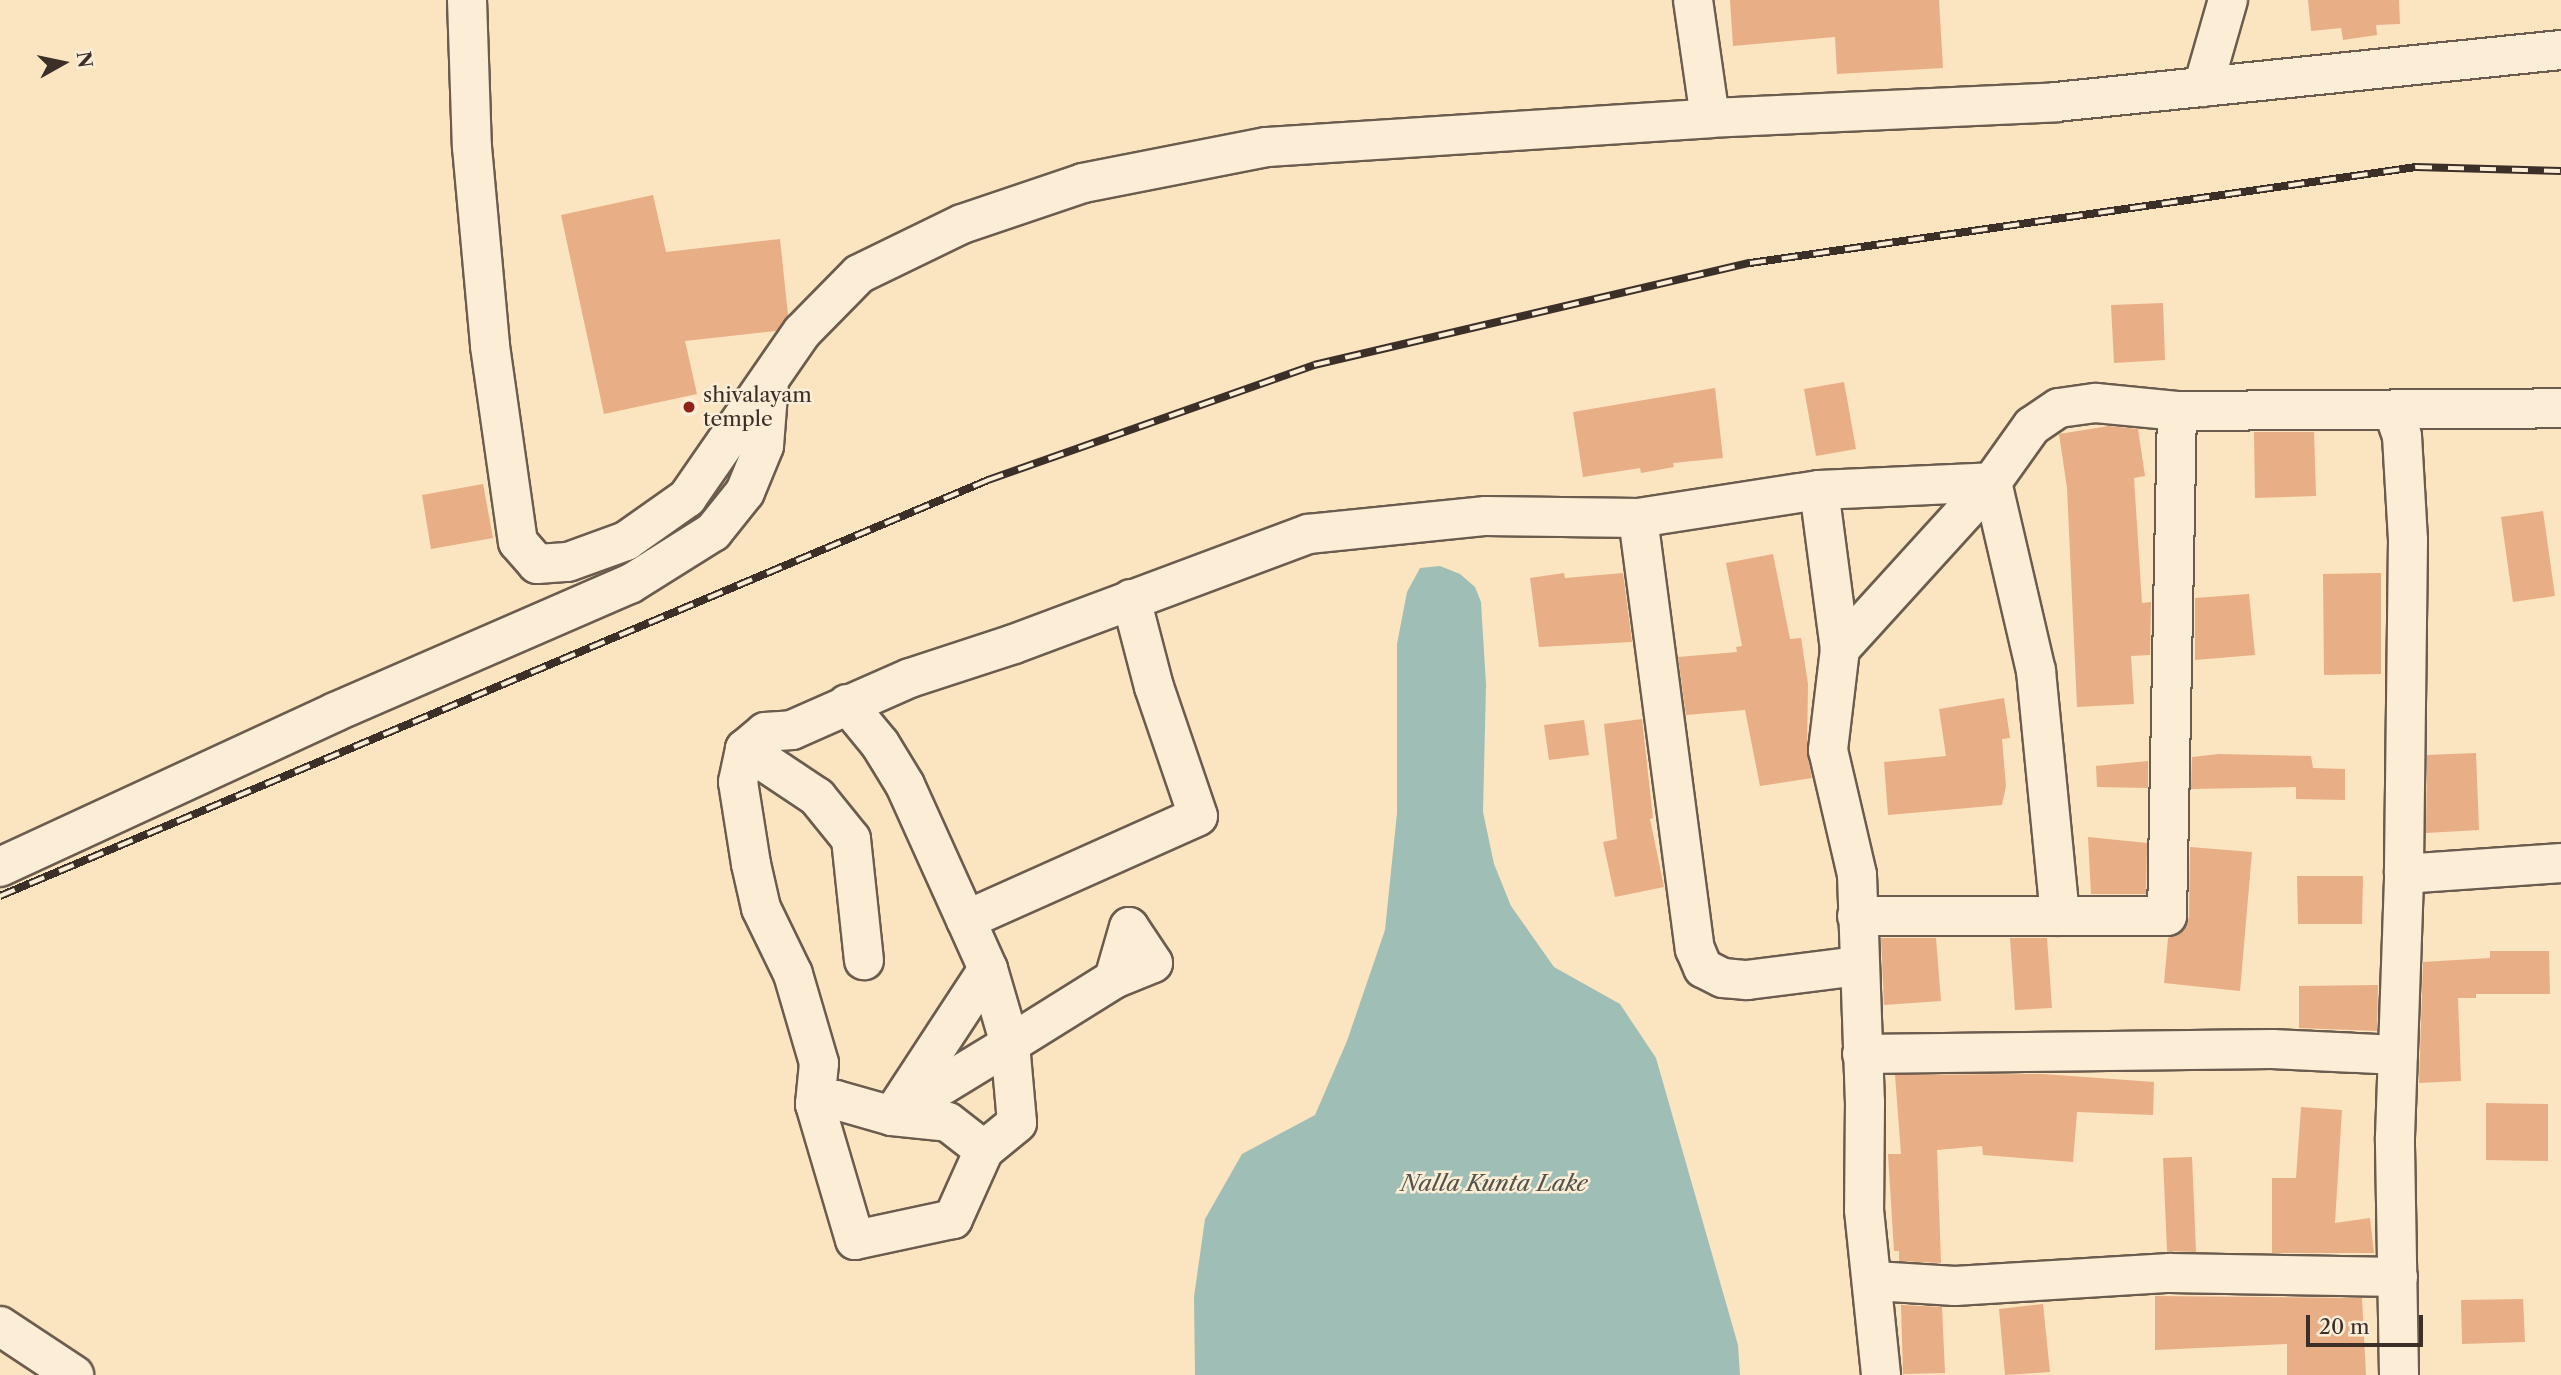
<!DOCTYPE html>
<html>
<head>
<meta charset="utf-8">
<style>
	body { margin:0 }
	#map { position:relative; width:2561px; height:1375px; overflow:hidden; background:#fbe4c0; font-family:"Libre Caslon Text",serif }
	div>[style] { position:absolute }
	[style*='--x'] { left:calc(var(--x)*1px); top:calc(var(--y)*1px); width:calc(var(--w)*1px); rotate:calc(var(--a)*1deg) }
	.water>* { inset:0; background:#9fbeb5 }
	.building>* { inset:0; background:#e8ae86 }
	.roads { filter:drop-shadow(2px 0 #6b5c4e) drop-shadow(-2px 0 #6b5c4e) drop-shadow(0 2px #6b5c4e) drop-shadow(0 -2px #6b5c4e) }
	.minor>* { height:38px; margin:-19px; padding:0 19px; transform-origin:19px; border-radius:19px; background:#fcedd6 }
	.rail>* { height:8px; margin-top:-4px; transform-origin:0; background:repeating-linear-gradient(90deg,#fcedd6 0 16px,#3b2f28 0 32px); box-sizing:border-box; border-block:2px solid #3b2f28 }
	.dots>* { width:19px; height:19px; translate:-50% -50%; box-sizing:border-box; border:4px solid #fcedd6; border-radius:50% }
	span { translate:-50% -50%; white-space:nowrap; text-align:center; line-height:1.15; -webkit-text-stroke:5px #fcedd6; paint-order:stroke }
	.poi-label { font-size:21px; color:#3b2f28 }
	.left { translate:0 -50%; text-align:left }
	.water-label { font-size:23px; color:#54534b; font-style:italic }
	.north { position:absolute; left:28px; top:28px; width:70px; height:70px; -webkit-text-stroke:5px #fcedd6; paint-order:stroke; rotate:81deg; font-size:19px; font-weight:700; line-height:28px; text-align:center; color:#3b2f28 }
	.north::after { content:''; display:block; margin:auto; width:24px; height:32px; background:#3b2f28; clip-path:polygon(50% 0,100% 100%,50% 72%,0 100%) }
	.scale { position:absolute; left:2306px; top:1315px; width:117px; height:32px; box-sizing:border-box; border:4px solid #3b2f28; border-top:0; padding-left:9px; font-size:21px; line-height:24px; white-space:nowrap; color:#3b2f28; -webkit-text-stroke:5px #fcedd6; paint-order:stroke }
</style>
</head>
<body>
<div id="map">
	<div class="water">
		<div style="clip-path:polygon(1440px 566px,1460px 574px,1475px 587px,1481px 602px,1486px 685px,1483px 812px,1494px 864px,1511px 906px,1554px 967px,1620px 1004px,1656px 1058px,1738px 1345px,1740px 1375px,1195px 1375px,1194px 1297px,1205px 1219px,1242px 1154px,1315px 1115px,1347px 1041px,1385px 930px,1397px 813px,1397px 644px,1407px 592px,1420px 568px)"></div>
	</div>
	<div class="building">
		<div style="clip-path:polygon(1730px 0,1939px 0,1943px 68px,1837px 74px,1835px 37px,1733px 46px)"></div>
		<div style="clip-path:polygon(2308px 0,2399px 0,2400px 24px,2376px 25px,2377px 35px,2343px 40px,2341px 28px,2311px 31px)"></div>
		<div style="clip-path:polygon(653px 195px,666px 252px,780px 239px,788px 315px,776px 331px,685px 341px,697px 394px,604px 414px,561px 215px)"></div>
		<div style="clip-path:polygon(2163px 303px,2165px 360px,2114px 363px,2111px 305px)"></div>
		<div style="clip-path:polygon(1844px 382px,1856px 449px,1816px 456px,1804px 389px)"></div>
		<div style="clip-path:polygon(1715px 388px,1723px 458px,1673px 463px,1674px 467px,1641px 473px,1640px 468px,1583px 477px,1573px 412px)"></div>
		<div style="clip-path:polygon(2109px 426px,2138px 429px,2145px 476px,2134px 478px,2142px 603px,2151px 602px,2150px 655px,2131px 656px,2134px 704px,2077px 707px,2067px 488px,2059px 434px)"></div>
		<div style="clip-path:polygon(2254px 432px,2314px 432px,2316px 496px,2255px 498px)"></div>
		<div style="clip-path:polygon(483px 484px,493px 538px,431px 549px,422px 495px)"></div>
		<div style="clip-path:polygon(2543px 511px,2555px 596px,2513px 602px,2501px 517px)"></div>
		<div style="clip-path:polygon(1773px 554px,1790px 639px,1801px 638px,1808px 684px,1807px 754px,1812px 778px,1760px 786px,1745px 710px,1686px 715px,1678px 657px,1737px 652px,1736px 647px,1742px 646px,1726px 563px)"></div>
		<div style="clip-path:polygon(1564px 573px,1565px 578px,1623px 573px,1632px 642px,1539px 647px,1530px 578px)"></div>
		<div style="clip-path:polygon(2381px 573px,2381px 674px,2324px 675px,2323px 574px)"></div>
		<div style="clip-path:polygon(2249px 594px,2255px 655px,2195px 660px,2195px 598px)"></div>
		<div style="clip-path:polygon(2004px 698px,2010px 738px,2002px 739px,2006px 786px,2002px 805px,1888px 815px,1884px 762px,1946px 756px,1939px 709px)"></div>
		<div style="clip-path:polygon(1642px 719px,1653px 818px,1650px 819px,1664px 887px,1615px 897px,1603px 842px,1617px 839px,1604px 724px)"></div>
		<div style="clip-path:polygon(1584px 720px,1589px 755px,1549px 760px,1544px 725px)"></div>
		<div style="clip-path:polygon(2476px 753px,2479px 830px,2426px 833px,2427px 755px)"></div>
		<div style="clip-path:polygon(2219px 754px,2311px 756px,2313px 768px,2345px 769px,2345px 800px,2296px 799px,2296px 787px,2191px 789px,2192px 757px)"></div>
		<div style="clip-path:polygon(2148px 761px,2148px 788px,2097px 787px,2096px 766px)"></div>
		<div style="clip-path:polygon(2088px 837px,2147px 843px,2146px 894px,2091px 894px)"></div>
		<div style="clip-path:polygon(2190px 847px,2252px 852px,2240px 991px,2164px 983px,2168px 938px,2185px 928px,2189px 917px)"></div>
		<div style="clip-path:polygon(2297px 876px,2363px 876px,2362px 924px,2298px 924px)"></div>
		<div style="clip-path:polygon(1881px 938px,1936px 938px,1941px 1001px,1884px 1005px)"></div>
		<div style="clip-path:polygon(2010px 938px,2047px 938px,2052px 1008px,2015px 1010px)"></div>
		<div style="clip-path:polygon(2490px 951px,2549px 951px,2550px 994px,2476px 994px,2476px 998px,2458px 998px,2461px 1081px,2419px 1083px,2423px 962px,2490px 958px)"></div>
		<div style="clip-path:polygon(2378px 985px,2377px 1031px,2299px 1028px,2299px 986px)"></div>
		<div style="clip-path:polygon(2043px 1074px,2154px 1082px,2153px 1115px,2077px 1112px,2073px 1162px,1983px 1155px,1982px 1146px,1937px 1150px,1941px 1263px,1899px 1261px,1899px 1251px,1894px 1251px,1888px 1154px,1901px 1154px,1895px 1075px)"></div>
		<div style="clip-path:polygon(2486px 1103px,2548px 1104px,2548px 1161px,2486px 1160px)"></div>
		<div style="clip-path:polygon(2301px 1107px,2342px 1110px,2335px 1223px,2370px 1218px,2374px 1253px,2272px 1253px,2272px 1178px,2296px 1178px)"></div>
		<div style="clip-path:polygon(2192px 1157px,2196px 1252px,2167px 1251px,2163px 1158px)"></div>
		<div style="clip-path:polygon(2155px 1296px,2362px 1298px,2366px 1375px,2287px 1375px,2287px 1344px,2155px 1350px)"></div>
		<div style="clip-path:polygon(2523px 1299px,2525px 1342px,2462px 1344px,2461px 1300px)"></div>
		<div style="clip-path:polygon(2043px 1304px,2050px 1372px,2005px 1375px,1999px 1309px)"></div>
		<div style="clip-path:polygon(1901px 1305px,1942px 1307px,1945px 1373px,1903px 1374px)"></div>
	</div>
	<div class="roads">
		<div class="minor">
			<div style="--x:467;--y:0;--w:147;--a:88.1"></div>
			<div style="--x:472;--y:147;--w:200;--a:84.8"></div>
			<div style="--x:490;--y:346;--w:198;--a:81.9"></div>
			<div style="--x:518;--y:542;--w:29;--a:49"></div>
			<div style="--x:537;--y:564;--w:31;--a:-4"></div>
			<div style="--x:568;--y:562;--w:62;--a:-19.9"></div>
			<div style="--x:626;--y:541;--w:75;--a:-35.2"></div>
			<div style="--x:687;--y:498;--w:202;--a:-55.3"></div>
			<div style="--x:802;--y:332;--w:81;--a:-45.5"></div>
			<div style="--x:859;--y:274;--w:114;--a:-25.9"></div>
			<div style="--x:962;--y:224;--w:128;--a:-18.7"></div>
			<div style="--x:1083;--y:183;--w:187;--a:-11.1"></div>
			<div style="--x:1267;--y:147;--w:444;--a:-3.7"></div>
			<div style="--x:1710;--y:118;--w:346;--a:-2.6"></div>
			<div style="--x:2056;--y:102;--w:508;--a:-5.88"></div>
			<div style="--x:1693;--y:0;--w:119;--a:81.8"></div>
			<div style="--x:2203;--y:87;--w:91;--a:-74"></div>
			<div style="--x:2393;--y:410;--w:28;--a:71"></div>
			<div style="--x:2402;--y:436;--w:104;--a:86.7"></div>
			<div style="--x:2408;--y:540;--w:334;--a:90.7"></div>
			<div style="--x:2404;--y:874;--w:157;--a:-4"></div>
			<div style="--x:1992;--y:482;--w:194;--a:76.9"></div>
			<div style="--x:2036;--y:671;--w:246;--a:84.4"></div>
			<div style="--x:1819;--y:490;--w:160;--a:82.5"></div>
			<div style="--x:1840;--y:649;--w:102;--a:96.8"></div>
			<div style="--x:1828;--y:750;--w:128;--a:76.9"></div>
			<div style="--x:1857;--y:875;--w:227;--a:88"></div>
			<div style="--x:1865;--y:1102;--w:108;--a:90.5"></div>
			<div style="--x:1864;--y:1210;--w:166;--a:84.1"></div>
			<div style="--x:1638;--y:518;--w:435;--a:82.5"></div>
			<div style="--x:1695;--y:949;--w:21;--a:67"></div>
			<div style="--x:1703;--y:968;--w:22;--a:27"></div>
			<div style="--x:1723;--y:978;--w:24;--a:5"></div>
			<div style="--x:1747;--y:980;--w:112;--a:-7.2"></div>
			<div style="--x:1840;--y:649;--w:226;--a:-47.7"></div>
			<div style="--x:847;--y:704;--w:52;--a:50.5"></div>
			<div style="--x:880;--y:744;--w:48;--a:58.6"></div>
			<div style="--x:905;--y:785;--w:148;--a:65.7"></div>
			<div style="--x:966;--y:920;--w:254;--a:-24.1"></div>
			<div style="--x:1198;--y:816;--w:136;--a:-108.8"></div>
			<div style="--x:1154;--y:687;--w:91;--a:-104.6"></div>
			<div style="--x:745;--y:749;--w:87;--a:33.7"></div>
			<div style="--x:817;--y:797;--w:54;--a:51"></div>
			<div style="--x:851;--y:839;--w:122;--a:83.9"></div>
			<div style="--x:0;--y:867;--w:369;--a:-24.8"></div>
			<div style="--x:335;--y:712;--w:322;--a:-23.5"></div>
			<div style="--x:630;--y:584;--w:98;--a:-32.1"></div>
			<div style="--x:713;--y:532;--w:51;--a:-51.3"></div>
			<div style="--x:745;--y:492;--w:50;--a:-67.6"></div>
			<div style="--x:764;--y:446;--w:65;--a:-85.6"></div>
			<div style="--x:1857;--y:916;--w:310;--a:0"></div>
			<div style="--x:2167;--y:916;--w:505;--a:-88.87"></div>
			<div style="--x:966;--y:920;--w:54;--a:65.8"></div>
			<div style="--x:988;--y:969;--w:78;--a:73.7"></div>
			<div style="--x:1010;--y:1044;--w:123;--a:-32"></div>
			<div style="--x:1114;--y:979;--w:42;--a:-22.3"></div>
			<div style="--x:1153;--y:963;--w:43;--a:-123.7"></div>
			<div style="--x:1129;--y:927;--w:54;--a:106.1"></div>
			<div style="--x:1862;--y:1054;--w:410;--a:-0.7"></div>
			<div style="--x:2272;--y:1049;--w:126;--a:2.7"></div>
			<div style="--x:815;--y:1104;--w:21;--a:-11"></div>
			<div style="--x:836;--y:1100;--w:58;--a:15.9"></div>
			<div style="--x:892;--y:1116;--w:56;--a:6.1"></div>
			<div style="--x:948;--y:1122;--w:46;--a:37.9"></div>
			<div style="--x:897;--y:1108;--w:166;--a:-56.8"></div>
			<div style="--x:892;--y:1116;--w:138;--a:-31.4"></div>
			<div style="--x:1010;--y:1044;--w:79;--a:84.9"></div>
			<div style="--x:1017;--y:1123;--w:43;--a:140.7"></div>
			<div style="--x:984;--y:1150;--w:76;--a:114.2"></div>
			<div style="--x:953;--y:1219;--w:100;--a:167.9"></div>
			<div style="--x:855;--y:1240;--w:142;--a:-106.4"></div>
			<div style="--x:815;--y:1104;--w:41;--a:-84.4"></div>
			<div style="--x:819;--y:1063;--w:93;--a:-106.3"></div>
			<div style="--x:793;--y:974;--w:73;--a:-115.9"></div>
			<div style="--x:761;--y:908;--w:45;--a:-102.8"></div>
			<div style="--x:751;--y:864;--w:83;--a:-99"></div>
			<div style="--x:738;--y:782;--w:34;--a:-78"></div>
			<div style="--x:745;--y:749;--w:26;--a:-40"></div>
			<div style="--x:765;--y:732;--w:27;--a:-4"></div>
			<div style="--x:792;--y:730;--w:129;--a:-23.8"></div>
			<div style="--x:910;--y:678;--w:109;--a:-18.1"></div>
			<div style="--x:1014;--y:644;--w:314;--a:-20.5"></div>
			<div style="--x:1308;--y:534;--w:179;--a:-5.8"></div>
			<div style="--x:1486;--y:516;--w:152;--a:0.8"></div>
			<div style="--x:1638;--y:518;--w:183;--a:-8.8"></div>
			<div style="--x:1819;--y:490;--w:173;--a:-2.6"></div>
			<div style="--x:1992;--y:482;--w:69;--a:-54.5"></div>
			<div style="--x:2032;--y:426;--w:32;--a:-34"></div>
			<div style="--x:2059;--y:408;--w:37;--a:-8"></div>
			<div style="--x:2096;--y:403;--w:81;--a:5.6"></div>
			<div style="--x:2177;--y:411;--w:384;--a:-0.4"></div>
			<div style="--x:1875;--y:1281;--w:80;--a:3.6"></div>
			<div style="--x:1955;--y:1286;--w:215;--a:-3.5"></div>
			<div style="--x:2170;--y:1273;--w:228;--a:1"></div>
			<div style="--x:0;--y:1326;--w:89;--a:33.5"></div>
			<div style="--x:2399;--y:1375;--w:238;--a:-91"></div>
			<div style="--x:2395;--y:1137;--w:263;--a:-88"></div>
		</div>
	</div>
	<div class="rail">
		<div style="--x:0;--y:896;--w:1072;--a:-22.83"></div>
		<div style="--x:988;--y:480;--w:346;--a:-19.4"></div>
		<div style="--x:1314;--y:365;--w:448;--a:-13.2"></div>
		<div style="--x:1750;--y:263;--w:673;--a:-8.2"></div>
		<div style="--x:2416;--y:167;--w:145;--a:1.6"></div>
	</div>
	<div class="dots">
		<div style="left:689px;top:407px;background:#8f2418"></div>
	</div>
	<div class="poi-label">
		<span class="left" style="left:703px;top:407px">shivalayam<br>temple</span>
	</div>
	<div class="water-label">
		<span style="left:1494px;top:1183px">Nalla Kunta Lake</span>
	</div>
	<div class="north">N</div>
	<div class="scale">20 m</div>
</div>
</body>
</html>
